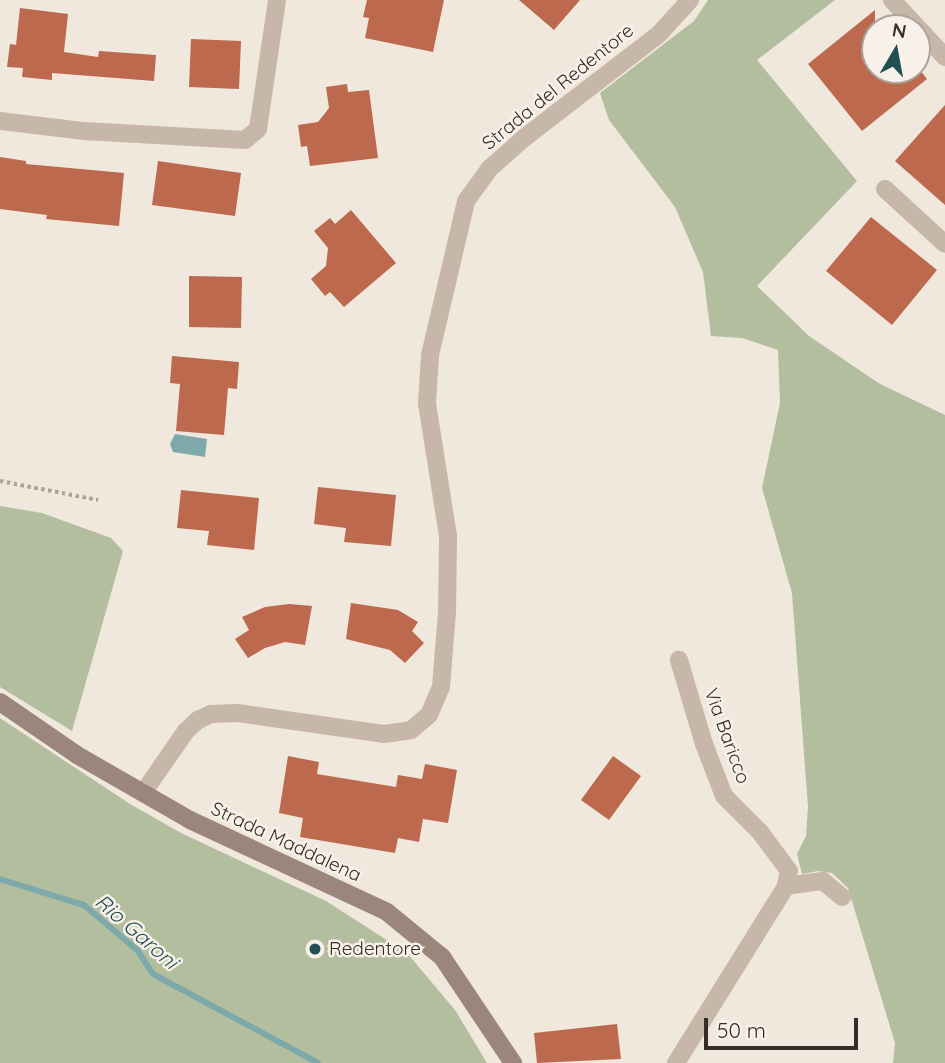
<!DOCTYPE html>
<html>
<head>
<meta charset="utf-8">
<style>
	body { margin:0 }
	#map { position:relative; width:945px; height:1063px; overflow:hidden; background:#f0e7dd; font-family:Quicksand,sans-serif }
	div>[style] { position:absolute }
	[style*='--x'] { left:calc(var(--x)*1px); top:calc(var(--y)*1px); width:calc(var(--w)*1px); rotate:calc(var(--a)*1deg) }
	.green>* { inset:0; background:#b3be9e }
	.water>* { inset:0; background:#7ea9ab }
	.stream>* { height:6px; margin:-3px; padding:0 3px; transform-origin:3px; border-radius:3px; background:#7ea9ab }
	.building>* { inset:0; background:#bc694e }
	.path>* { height:3.5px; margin-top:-1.75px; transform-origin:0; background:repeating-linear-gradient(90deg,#b3a194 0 3.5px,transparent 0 7px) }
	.street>* { height:18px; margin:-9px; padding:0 9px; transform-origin:9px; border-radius:9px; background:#c7b7a9 }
	.secondary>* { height:18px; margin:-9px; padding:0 9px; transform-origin:9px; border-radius:9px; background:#9b867b }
	.dots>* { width:19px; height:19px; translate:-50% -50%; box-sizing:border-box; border:4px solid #f8f1e9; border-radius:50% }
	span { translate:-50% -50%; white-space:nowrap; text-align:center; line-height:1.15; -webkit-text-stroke:5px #f8f1e9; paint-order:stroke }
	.street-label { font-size:19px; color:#352d29 }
	.poi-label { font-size:19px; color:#352d29 }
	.left { translate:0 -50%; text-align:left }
	.water-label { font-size:21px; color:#215053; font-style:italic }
	.north { position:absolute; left:861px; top:14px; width:70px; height:70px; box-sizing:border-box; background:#f8f1e9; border:2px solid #aaa39c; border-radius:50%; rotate:10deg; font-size:19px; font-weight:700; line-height:28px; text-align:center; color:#352d29 }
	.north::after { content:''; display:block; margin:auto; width:24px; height:32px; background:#215053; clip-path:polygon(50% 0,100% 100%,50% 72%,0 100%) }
	.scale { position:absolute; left:704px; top:1018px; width:154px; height:32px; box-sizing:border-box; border:4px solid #352d29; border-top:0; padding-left:9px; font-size:21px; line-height:24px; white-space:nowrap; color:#352d29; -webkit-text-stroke:5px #f8f1e9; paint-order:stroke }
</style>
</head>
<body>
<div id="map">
	<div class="green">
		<div style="clip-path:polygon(708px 0,835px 0,757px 60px,857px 181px,757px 286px,809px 336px,880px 384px,945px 415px,945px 1063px,893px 1063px,895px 1043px,848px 888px,832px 873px,818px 871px,802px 874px,797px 854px,806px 836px,808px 807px,792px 593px,762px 488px,780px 403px,778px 350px,742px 338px,711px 336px,703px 272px,675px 207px,609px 120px,600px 93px,694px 21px)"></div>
		<div style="clip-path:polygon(0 506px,42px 513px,111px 538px,123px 551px,72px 731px,0 687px)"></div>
		<div style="clip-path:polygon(0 718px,130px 804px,181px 833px,326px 901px,407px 953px,455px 1010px,487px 1063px,0 1063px)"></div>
	</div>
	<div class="water">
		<div style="clip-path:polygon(175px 434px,207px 439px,205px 457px,173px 452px,170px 444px)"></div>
	</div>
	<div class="stream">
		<div style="--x:0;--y:879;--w:88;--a:17.2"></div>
		<div style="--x:84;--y:905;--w:71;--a:40.4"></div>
		<div style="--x:138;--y:951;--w:27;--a:57"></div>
		<div style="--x:153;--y:974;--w:187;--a:28.3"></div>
	</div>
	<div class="building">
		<div style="clip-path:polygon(367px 0,444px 0,433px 52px,365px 38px,369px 18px,363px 17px)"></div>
		<div style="clip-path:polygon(519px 0,580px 0,554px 30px)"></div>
		<div style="clip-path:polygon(20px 8px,68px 14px,64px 52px,98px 57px,99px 51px,156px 55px,154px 81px,52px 73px,52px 80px,22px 77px,23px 68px,7px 67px,10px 44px,16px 45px)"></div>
		<div style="clip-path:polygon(875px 10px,875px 70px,920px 70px,927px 79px,862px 131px,808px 64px)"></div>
		<div style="clip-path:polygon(191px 39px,241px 41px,239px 89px,189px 87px)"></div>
		<div style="clip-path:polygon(347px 84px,348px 92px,369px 90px,378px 158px,310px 166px,307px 146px,301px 147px,298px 125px,318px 122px,329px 108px,326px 87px)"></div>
		<div style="clip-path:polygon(945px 105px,945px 205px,895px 161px)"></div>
		<div style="clip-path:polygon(0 157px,26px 161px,26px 164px,124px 173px,119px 226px,46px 219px,47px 215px,0 209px)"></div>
		<div style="clip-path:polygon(158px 161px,241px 173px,235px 216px,152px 205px)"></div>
		<div style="clip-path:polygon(351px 210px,396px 263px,344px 307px,330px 292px,325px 296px,311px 279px,326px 266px,328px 248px,314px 231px,330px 218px,335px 224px)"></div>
		<div style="clip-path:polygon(871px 217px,937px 270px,892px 325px,826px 271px)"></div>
		<div style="clip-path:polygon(189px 276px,242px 277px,241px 328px,189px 327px)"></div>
		<div style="clip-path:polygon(172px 356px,239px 362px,237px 389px,228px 388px,224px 435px,176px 431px,180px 384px,170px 383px)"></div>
		<div style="clip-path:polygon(318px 487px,396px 495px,391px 546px,344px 542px,346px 528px,314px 524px)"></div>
		<div style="clip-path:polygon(181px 490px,259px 498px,254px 550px,207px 545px,209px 531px,177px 528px)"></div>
		<div style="clip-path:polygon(351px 603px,398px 610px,418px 622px,412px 631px,424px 643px,405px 663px,390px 650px,346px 639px)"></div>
		<div style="clip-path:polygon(289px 604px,312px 606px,305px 645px,285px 642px,265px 648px,248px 658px,235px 639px,249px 630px,242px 617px,265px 607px)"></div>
		<div style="clip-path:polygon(288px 756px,319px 762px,317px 774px,396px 787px,398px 775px,422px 779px,425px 764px,457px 770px,448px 823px,423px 819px,419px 842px,398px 838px,395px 853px,300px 837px,303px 818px,279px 813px)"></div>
		<div style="clip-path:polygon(613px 756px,641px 776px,609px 820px,581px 800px)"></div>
		<div style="clip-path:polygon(617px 1024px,621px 1059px,537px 1063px,534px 1033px)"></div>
	</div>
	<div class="path">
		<div style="--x:0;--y:481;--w:100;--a:11"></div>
	</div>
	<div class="street">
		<div style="--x:892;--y:0;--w:78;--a:47.1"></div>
		<div style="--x:0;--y:121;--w:85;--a:6.8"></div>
		<div style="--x:84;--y:131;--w:161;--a:3.2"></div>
		<div style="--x:245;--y:140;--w:17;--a:-40"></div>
		<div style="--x:258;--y:129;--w:130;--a:-81.6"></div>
		<div style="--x:885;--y:189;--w:81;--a:42.5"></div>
		<div style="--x:143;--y:793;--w:75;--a:-55.3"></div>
		<div style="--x:186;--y:731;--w:16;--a:-43"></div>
		<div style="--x:198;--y:720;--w:14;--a:-25"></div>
		<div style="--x:211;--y:714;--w:26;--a:-2"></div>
		<div style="--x:237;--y:713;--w:148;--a:8.1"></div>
		<div style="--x:384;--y:734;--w:27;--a:-8"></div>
		<div style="--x:411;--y:730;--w:23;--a:-40"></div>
		<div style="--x:429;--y:715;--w:30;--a:-67"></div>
		<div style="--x:441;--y:687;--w:75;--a:-85.4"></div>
		<div style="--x:447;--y:612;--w:76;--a:-89.2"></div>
		<div style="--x:448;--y:536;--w:135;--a:-99"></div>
		<div style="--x:427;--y:403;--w:48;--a:-86.4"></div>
		<div style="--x:430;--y:355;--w:158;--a:-76.8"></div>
		<div style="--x:466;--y:201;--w:39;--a:-54"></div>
		<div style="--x:489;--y:169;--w:47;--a:-41.5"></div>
		<div style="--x:524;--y:138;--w:170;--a:-37.6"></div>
		<div style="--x:659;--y:34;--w:46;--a:-47.6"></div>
		<div style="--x:786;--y:886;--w:37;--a:-8"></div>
		<div style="--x:823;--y:881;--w:25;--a:40"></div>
		<div style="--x:676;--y:1063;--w:208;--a:-58.1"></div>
		<div style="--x:786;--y:886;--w:15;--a:-79"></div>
		<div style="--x:789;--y:871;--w:49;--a:-126.6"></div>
		<div style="--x:760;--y:832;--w:51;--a:-135"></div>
		<div style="--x:724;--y:796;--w:56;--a:-111"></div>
		<div style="--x:704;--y:744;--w:88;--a:-106.6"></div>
	</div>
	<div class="secondary">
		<div style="--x:0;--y:702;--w:93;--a:34.5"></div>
		<div style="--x:77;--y:755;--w:130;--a:29.9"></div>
		<div style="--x:190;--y:820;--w:217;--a:25"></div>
		<div style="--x:387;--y:912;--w:71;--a:39.3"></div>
		<div style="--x:442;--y:957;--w:128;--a:56.2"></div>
	</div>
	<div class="dots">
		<div style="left:315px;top:949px;background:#215053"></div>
	</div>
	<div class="street-label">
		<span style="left:558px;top:87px;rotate:-39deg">Strada del Redentore</span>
		<span style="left:727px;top:736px;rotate:70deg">Via Baricco</span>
		<span style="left:286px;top:842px;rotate:25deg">Strada Maddalena</span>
	</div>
	<div class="poi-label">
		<span class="left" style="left:329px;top:949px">Redentore</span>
	</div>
	<div class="water-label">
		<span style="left:137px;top:931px;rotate:41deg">Rio Garoni</span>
	</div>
	<div class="north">N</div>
	<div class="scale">50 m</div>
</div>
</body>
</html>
